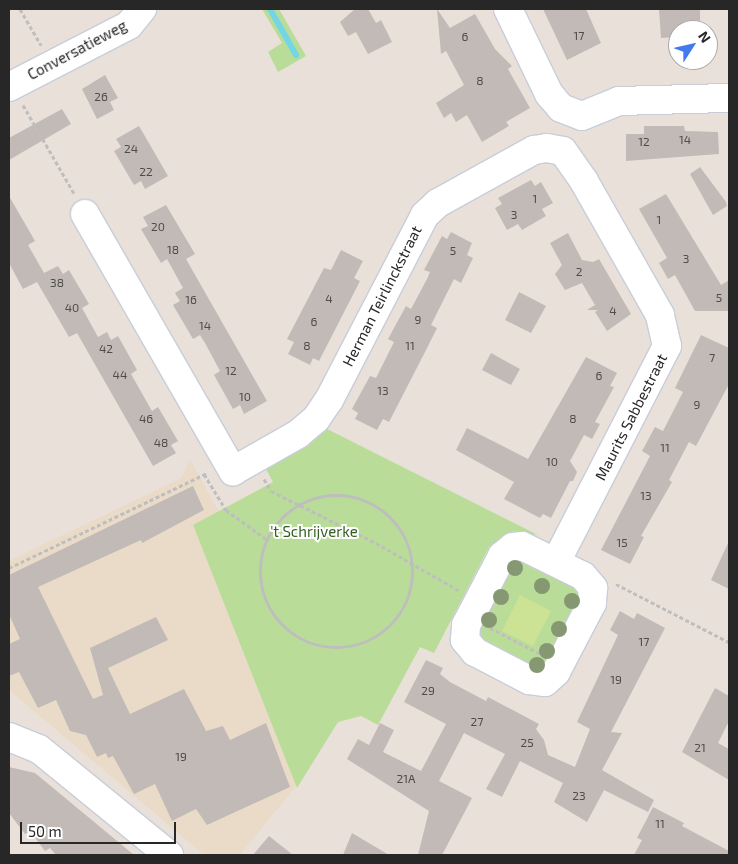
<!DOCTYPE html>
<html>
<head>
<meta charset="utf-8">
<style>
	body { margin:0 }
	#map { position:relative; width:738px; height:864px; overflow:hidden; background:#e9e0d9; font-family:"Exo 2",sans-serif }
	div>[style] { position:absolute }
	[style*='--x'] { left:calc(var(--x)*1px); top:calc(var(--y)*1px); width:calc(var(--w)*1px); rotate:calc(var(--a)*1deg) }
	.education>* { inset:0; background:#eadbc9 }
	.green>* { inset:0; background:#b9dd99 }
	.pitch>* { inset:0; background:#cce395 }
	.stream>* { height:6px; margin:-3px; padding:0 3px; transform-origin:3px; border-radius:3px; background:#72d6e5 }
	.building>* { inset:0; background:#c1bab6 }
	.path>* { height:3px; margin-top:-1.5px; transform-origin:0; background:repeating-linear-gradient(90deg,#bebebe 0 4px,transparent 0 6.5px) }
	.path>.ring { margin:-1.5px; padding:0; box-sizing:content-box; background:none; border:3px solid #bebebe; border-radius:50% }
	.roads { filter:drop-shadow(1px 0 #c8cdd8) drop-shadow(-1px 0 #c8cdd8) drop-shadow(0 1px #c8cdd8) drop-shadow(0 -1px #c8cdd8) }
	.minor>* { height:28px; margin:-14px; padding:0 14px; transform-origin:14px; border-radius:14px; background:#fff }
	.trees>* { width:16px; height:16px; margin:-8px; border-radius:50%; background:#859872 }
	span { translate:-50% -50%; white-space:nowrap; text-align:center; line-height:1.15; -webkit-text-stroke:4px #fff; paint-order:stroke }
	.number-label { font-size:12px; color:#4e4c4b }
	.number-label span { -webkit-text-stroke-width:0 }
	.street-label { font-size:15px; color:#272727 }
	.park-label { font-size:15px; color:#335e1e }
	.frame { position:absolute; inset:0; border:10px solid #272727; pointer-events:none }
	.north { position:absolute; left:668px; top:20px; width:50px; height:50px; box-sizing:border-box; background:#fff; border:1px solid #a9a9a9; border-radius:50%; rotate:55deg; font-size:14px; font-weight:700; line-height:20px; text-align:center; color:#272727 }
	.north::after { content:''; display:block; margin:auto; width:18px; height:22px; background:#4279ed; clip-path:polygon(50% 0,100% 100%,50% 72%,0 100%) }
	.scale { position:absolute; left:20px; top:822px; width:156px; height:22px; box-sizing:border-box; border:2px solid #272727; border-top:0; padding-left:6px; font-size:15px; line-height:18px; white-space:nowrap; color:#272727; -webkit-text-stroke:4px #fff; paint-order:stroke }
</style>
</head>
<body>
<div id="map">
	<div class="education">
		<div style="clip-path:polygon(190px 459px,219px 512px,193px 525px,297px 785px,240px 855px,204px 855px,9px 690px,9px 561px,181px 478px)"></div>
	</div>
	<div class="green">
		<div style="clip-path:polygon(262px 9px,279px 9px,306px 56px,278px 72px,268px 52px,282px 43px)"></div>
		<div style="clip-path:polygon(327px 429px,538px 535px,514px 531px,489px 547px,434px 653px,420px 647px,378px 725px,361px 716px,338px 722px,297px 788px,193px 525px,273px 482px,266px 469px)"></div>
		<div style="clip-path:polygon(515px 557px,576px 583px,584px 594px,543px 671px,483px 646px,475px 627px)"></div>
	</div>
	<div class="pitch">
		<div style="clip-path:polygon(520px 595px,551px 611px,533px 646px,502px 631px)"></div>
	</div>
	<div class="stream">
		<div style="--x:270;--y:9;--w:53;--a:60.5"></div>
	</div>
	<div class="building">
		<div style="clip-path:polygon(355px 9px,368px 9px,376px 23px,381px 20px,392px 42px,368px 54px,356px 32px,348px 36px,340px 22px)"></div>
		<div style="clip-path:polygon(437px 9px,450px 28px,475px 14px,495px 49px,512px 66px,508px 69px,530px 108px,506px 122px,509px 126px,482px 142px,467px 115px,456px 122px,451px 113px,444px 118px,436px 103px,464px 85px,446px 51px,441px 54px)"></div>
		<div style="clip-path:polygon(543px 9px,586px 9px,601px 43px,567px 60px)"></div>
		<div style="clip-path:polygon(659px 9px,700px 9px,700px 30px,678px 30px,678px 37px,661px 38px)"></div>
		<div style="clip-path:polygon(105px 75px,118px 98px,110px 102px,114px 110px,97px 119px,82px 89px)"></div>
		<div style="clip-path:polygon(62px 109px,71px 124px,9px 160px,9px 138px)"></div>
		<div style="clip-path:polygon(139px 126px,168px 176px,145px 189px,141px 181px,134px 185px,114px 151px,121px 147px,116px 139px)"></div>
		<div style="clip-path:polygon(644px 126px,684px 126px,685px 131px,718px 132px,719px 154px,626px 161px,626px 134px,644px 134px)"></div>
		<div style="clip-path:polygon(700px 167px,726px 202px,727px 206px,713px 215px,690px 174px)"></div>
		<div style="clip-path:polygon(531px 180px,535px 186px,541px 182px,553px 203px,542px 209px,546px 216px,522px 230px,518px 224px,507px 230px,495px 208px,502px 204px,498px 198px)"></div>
		<div style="clip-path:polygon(666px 194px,721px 285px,729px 280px,729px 311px,695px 311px,675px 275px,668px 279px,659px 263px,667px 258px,639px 209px)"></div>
		<div style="clip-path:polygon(9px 196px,35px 241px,28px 245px,44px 273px,58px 266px,63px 274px,69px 270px,89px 304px,82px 308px,98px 337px,107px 332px,111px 340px,118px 336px,137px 370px,131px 374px,152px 411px,158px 407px,178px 441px,171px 445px,176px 453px,153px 466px,77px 333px,69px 337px,37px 282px,23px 289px,9px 263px)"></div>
		<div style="clip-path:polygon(166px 205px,195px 254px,186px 259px,267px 401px,244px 414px,240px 405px,233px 409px,214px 375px,220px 371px,205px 343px,200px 335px,193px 339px,173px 305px,180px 301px,175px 293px,183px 288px,167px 259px,161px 263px,141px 229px,148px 226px,143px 217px)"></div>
		<div style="clip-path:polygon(451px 232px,472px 243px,467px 255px,473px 258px,461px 283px,454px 279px,431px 325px,437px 328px,425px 352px,389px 422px,383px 419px,377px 430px,355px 419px,358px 413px,352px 409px,370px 376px,376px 378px,394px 342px,388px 339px,406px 306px,411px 309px,427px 279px,430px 272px,424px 270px,442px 236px,447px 239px)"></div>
		<div style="clip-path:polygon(568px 233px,582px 260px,593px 262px,599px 259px,631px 314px,607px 331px,595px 312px,598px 310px,587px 310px,595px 305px,582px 283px,565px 290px,555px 274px,562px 265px,550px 243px)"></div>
		<div style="clip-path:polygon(341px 250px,363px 261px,354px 278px,360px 281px,319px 361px,313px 358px,310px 365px,288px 354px,294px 342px,287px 339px,324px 268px,331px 270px)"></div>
		<div style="clip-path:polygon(519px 292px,546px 306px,531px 333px,505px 320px)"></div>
		<div style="clip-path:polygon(701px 335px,729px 348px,729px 384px,696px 446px,689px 442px,669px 480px,672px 482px,641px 536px,644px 537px,630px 564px,601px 550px,650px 456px,642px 451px,655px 427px,663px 431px,683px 392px,675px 388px)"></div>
		<div style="clip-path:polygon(491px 353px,520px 369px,511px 385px,482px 370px)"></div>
		<div style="clip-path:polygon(586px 357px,617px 373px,610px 386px,614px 387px,595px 422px,600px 424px,592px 439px,584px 435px,570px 461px,577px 472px,573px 481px,570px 481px,551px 518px,543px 514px,540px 518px,504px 499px,514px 482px,456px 450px,467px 428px,528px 459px)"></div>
		<div style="clip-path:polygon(193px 486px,204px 510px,142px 543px,141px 540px,38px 587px,93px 699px,103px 695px,90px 648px,156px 617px,168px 640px,108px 668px,130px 714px,184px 689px,206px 731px,223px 726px,230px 740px,266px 723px,290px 787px,207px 825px,196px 809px,172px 821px,155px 784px,134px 794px,113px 756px,108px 758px,106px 753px,97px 757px,86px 735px,70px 731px,56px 700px,38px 708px,19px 672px,9px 676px,9px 644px,20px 639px,9px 614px,9px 575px)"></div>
		<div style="clip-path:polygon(729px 541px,729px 589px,711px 580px)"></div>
		<div style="clip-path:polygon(620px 611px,634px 619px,637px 613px,665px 628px,611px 732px,622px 733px,602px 770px,654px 800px,648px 812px,604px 790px,587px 822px,554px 802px,563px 783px,520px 761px,502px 797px,486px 789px,505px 754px,464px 733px,439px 781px,472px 798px,442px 855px,418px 855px,429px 811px,347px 759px,358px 739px,369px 745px,380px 723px,394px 730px,383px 752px,421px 771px,446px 724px,404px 702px,426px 660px,443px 668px,440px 674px,450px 682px,486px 701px,488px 697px,539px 724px,536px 729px,544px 740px,548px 755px,575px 767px,590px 729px,577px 722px,618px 635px,610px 630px)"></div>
		<div style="clip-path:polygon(715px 688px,729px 696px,729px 721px,718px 743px,729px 749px,729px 780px,682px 752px)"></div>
		<div style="clip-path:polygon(9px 767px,35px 773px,134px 855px,56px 855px,50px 848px,45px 851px,30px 831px,25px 834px,9px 813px)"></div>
		<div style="clip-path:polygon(653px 807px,684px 823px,682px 826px,729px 851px,729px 855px,634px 855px,642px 840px,637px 838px)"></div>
		<div style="clip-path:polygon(352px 833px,389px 855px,343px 855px)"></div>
		<div style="clip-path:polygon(269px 836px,293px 855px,253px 855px)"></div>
	</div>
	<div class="path">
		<div style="--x:20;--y:9;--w:42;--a:59.7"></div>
		<div style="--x:23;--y:105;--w:104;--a:60"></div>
		<div style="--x:204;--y:474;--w:42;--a:58.6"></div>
		<div style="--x:226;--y:510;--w:49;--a:35.9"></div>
		<div style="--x:264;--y:479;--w:14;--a:60"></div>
		<div style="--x:271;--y:491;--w:117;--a:26.3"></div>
		<div style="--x:376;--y:543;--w:95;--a:29.8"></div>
		<div class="ring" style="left:260px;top:495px;width:149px;height:149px"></div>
		<div style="--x:9;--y:568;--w:220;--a:-25.6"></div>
		<div style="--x:616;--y:584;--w:127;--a:27.2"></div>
		<div style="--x:490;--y:628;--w:57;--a:27"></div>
	</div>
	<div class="roads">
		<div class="minor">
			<div style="--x:508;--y:9;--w:94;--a:64.2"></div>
			<div style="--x:549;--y:94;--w:18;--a:49"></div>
			<div style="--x:561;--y:108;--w:22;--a:21"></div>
			<div style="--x:582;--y:116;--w:40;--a:-22"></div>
			<div style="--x:619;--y:101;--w:110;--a:-1.6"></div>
			<div style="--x:9;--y:87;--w:135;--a:-27.3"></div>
			<div style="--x:129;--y:25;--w:21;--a:-51"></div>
			<div style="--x:85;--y:214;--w:297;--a:60.1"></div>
			<div style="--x:233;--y:471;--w:75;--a:-29.6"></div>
			<div style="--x:298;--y:434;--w:23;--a:-40"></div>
			<div style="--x:316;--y:419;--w:23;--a:-56"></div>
			<div style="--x:329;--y:400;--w:208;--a:-62.6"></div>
			<div style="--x:425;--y:215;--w:18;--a:-43"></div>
			<div style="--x:438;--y:203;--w:110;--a:-28.9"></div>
			<div style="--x:534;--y:150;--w:13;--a:-9"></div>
			<div style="--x:547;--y:148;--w:16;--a:11"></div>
			<div style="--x:522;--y:546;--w:68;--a:26.2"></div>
			<div style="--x:583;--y:576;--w:16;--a:50"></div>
			<div style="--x:593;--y:588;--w:15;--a:94"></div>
			<div style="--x:592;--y:603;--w:78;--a:117.6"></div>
			<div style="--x:556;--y:672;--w:15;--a:138"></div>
			<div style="--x:545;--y:682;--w:16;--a:-173"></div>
			<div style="--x:529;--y:680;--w:61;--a:-152.6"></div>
			<div style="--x:475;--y:652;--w:16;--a:-130"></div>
			<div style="--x:465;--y:640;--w:15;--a:-86"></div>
			<div style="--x:466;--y:625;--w:78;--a:-62.4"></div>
			<div style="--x:502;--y:556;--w:14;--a:-39"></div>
			<div style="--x:513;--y:547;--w:9;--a:-6"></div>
			<div style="--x:556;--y:562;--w:243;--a:-62.8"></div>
			<div style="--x:667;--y:346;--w:32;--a:-103"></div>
			<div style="--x:660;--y:315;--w:154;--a:-119.6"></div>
			<div style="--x:584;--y:181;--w:37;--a:-125"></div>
			<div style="--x:9;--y:737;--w:32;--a:22"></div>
			<div style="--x:39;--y:749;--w:168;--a:39.2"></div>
		</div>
	</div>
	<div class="trees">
		<div style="left:515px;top:568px"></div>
		<div style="left:542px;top:586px"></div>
		<div style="left:501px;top:597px"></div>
		<div style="left:572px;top:601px"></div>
		<div style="left:489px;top:620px"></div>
		<div style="left:559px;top:629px"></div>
		<div style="left:547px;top:651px"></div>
		<div style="left:537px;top:665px"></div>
	</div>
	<div class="number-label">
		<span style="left:579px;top:36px">17</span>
		<span style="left:465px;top:37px">6</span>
		<span style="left:480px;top:81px">8</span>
		<span style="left:101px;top:97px">26</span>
		<span style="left:685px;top:140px">14</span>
		<span style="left:644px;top:142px">12</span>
		<span style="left:131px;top:149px">24</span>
		<span style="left:146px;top:172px">22</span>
		<span style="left:535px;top:199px">1</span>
		<span style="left:514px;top:215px">3</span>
		<span style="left:659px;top:220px">1</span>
		<span style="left:158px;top:227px">20</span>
		<span style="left:173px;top:250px">18</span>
		<span style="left:453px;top:251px">5</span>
		<span style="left:686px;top:259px">3</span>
		<span style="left:579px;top:272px">2</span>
		<span style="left:57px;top:283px">38</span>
		<span style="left:719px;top:298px">5</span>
		<span style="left:329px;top:299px">4</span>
		<span style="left:191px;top:300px">16</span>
		<span style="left:72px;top:308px">40</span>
		<span style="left:613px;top:311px">4</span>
		<span style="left:418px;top:320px">9</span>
		<span style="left:314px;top:322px">6</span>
		<span style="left:205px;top:326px">14</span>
		<span style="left:307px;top:346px">8</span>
		<span style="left:410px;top:346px">11</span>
		<span style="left:106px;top:349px">42</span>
		<span style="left:712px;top:358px">7</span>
		<span style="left:231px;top:371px">12</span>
		<span style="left:120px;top:375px">44</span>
		<span style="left:599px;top:376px">6</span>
		<span style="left:383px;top:391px">13</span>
		<span style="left:245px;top:397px">10</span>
		<span style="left:697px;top:405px">9</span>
		<span style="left:146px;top:419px">46</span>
		<span style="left:573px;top:419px">8</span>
		<span style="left:161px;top:443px">48</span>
		<span style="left:665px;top:448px">11</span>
		<span style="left:552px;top:462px">10</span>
		<span style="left:646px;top:496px">13</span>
		<span style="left:622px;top:543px">15</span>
		<span style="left:644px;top:642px">17</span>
		<span style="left:616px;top:680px">19</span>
		<span style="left:428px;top:691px">29</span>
		<span style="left:477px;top:722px">27</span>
		<span style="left:527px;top:743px">25</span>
		<span style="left:700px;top:748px">21</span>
		<span style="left:181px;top:757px">19</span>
		<span style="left:406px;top:779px">21A</span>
		<span style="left:579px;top:796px">23</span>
		<span style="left:660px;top:824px">11</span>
	</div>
	<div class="street-label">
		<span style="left:77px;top:50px;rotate:-28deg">Conversatieweg</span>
		<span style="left:382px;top:296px;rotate:-63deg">Herman Teirlinckstraat</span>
		<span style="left:631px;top:417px;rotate:-63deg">Maurits Sabbestraat</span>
	</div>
	<div class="park-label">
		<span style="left:314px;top:532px">'t Schrijverke</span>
	</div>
	<div class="frame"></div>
	<div class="north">N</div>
	<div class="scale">50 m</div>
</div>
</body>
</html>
